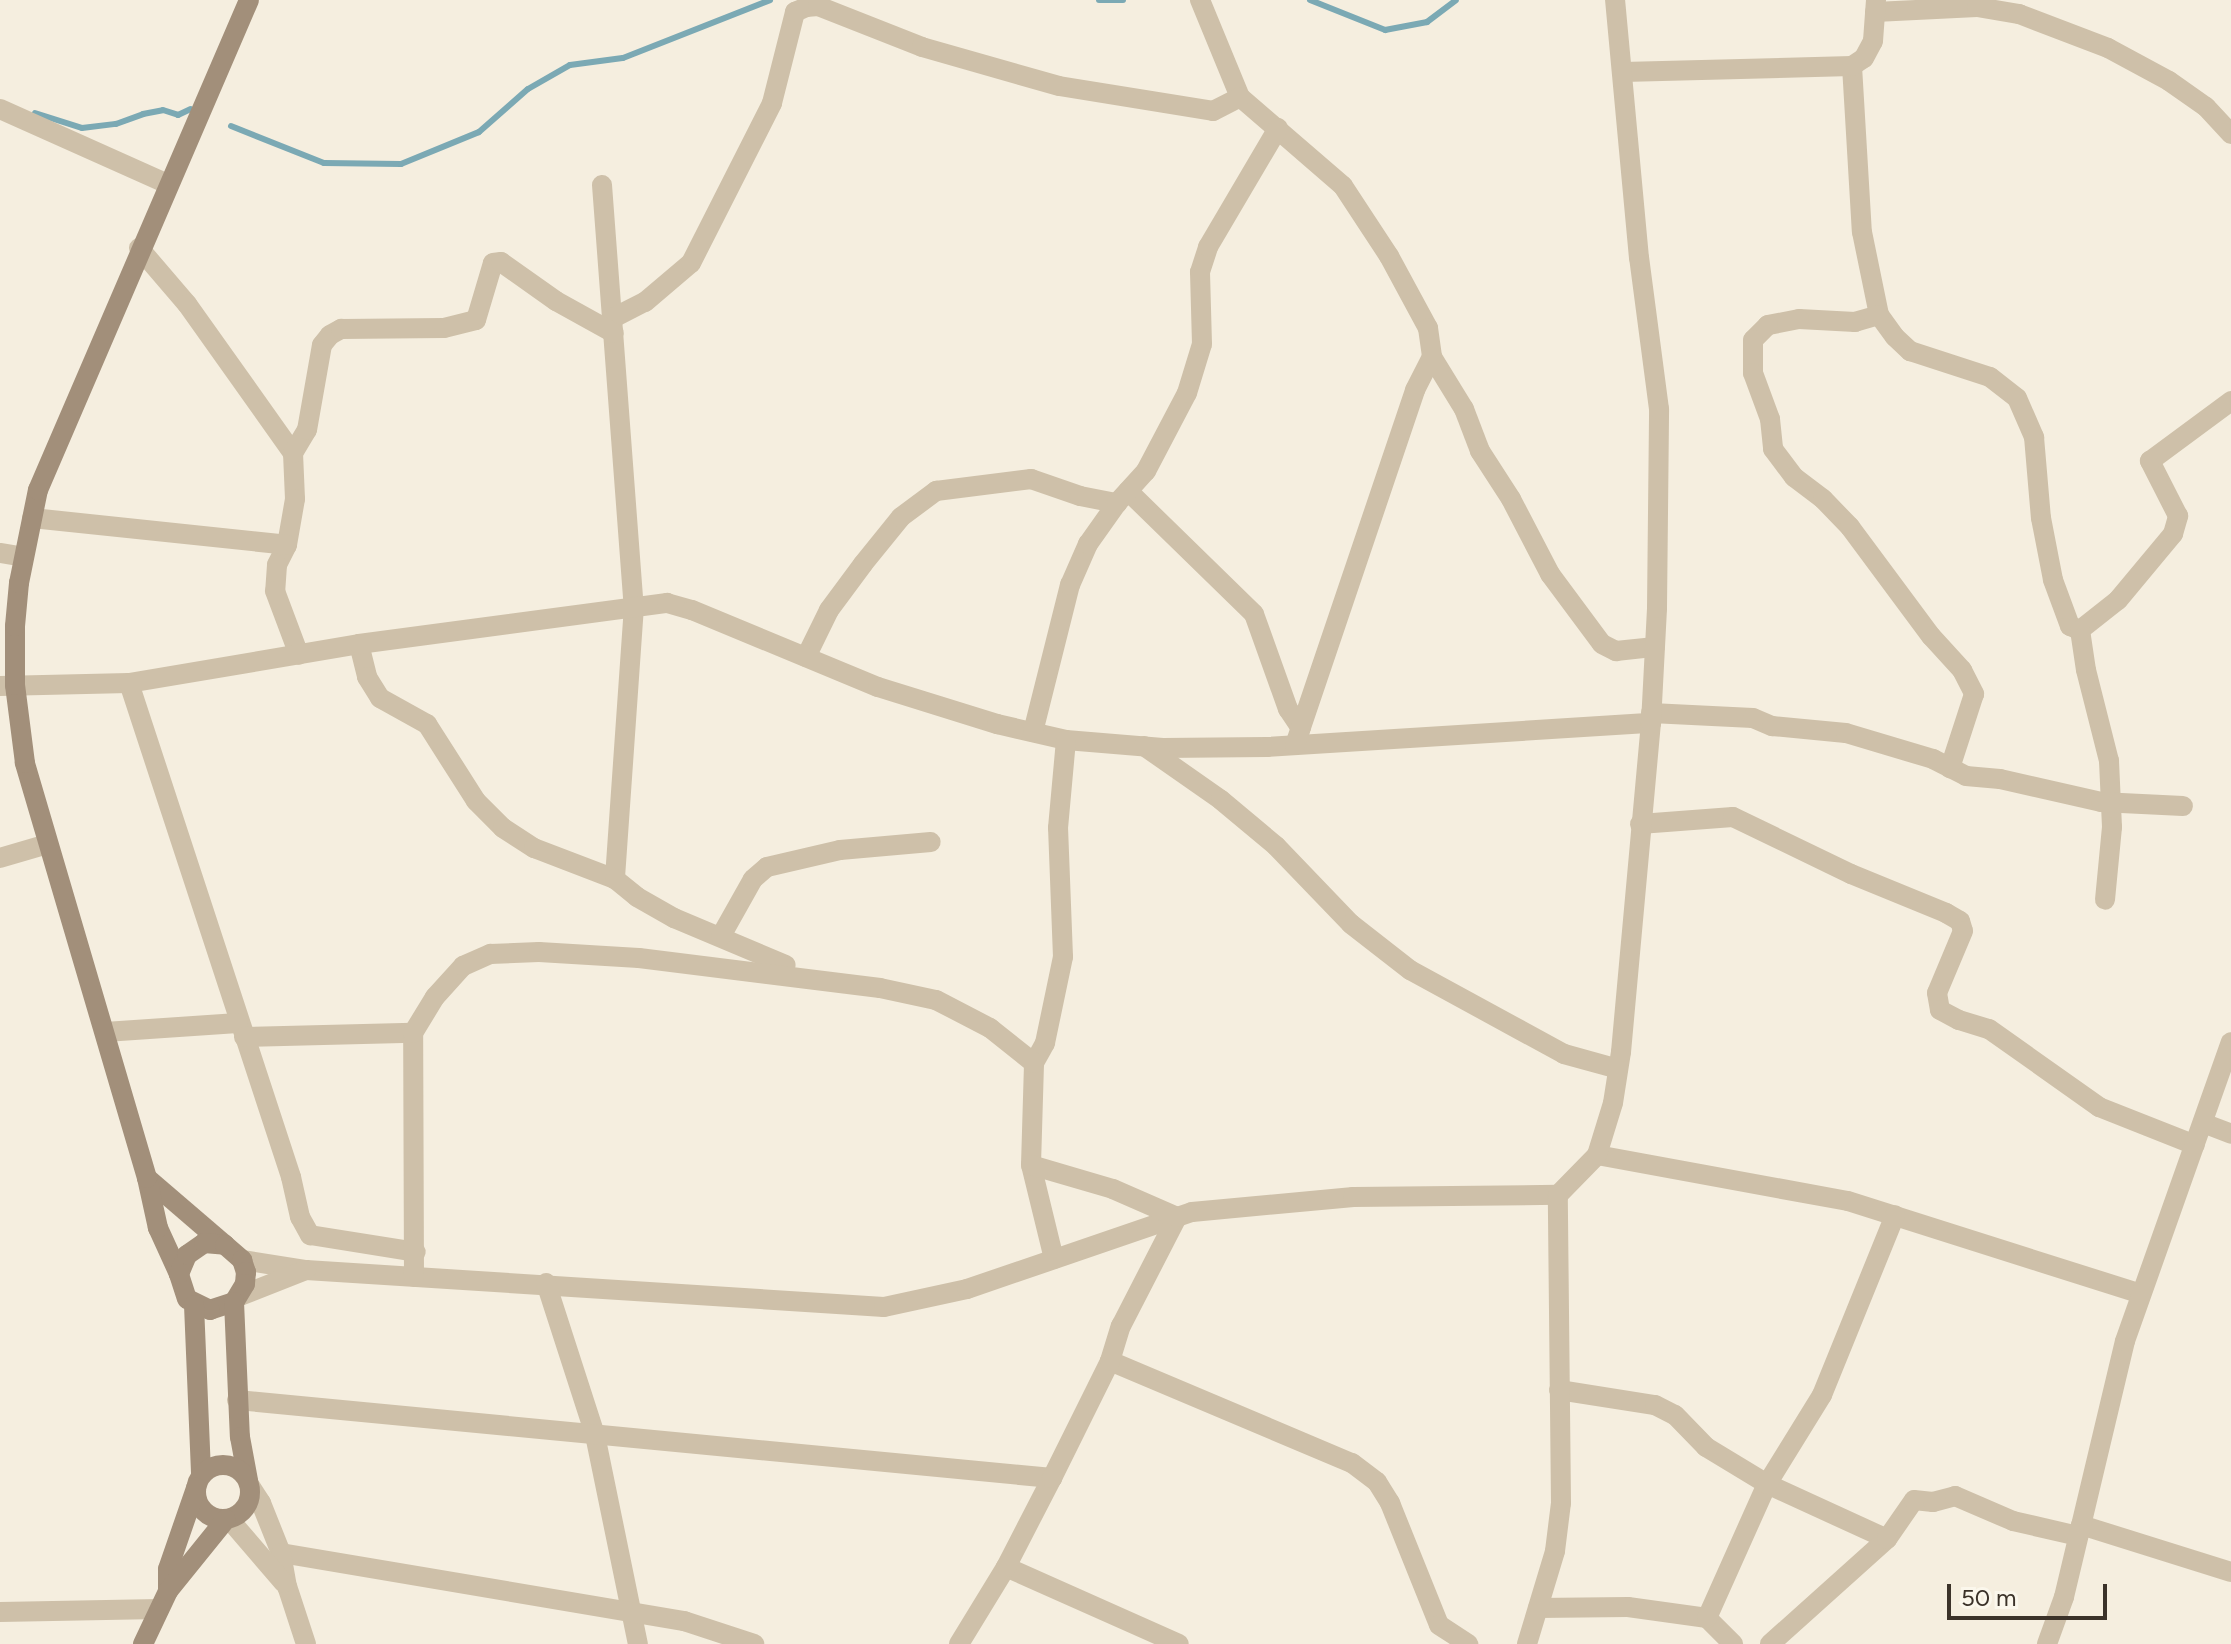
<!DOCTYPE html>
<html>
<head>
<meta charset="utf-8">
<style>
	body { margin:0 }
	#map { position:relative; width:2231px; height:1644px; overflow:hidden; background:#f5eedf; font-family:Figtree,sans-serif }
	div>[style] { position:absolute }
	[style*='--x'] { left:calc(var(--x)*1px); top:calc(var(--y)*1px); width:calc(var(--w)*1px); rotate:calc(var(--a)*1deg) }
	.stream>* { height:6px; margin:-3px; padding:0 3px; transform-origin:3px; border-radius:3px; background:#7ba9b4 }
	.minor>* { height:20px; margin:-10px; padding:0 10px; transform-origin:10px; border-radius:10px; background:#cec0a9 }
	.tertiary>* { height:20px; margin:-10px; padding:0 10px; transform-origin:10px; border-radius:10px; background:#cec0a9 }
	.secondary>* { height:20px; margin:-10px; padding:0 10px; transform-origin:10px; border-radius:10px; background:#a28f7a }
	.secondary>.ring { margin:-10px; padding:0; box-sizing:content-box; background:none; border:20px solid #a28f7a; border-radius:50% }
	span { translate:-50% -50%; white-space:nowrap; text-align:center; line-height:1.15; -webkit-text-stroke:6px #fbf7ec; paint-order:stroke }
	.scale { position:absolute; left:1947px; top:1584px; width:160px; height:36px; box-sizing:border-box; border:4px solid #3b3229; border-top:0; padding-left:10px; font-size:24px; line-height:28px; white-space:nowrap; color:#3b3229; -webkit-text-stroke:6px #fbf7ec; paint-order:stroke }
</style>
</head>
<body>
<div id="map">
	<div class="stream">
		<div style="--x:1099;--y:0;--w:24;--a:0"></div>
		<div style="--x:1310;--y:0;--w:81;--a:21.8"></div>
		<div style="--x:1385;--y:30;--w:43;--a:-10.8"></div>
		<div style="--x:1427;--y:22;--w:36;--a:-37"></div>
		<div style="--x:35;--y:113;--w:49;--a:17.7"></div>
		<div style="--x:82;--y:128;--w:34;--a:-7"></div>
		<div style="--x:116;--y:124;--w:29;--a:-20"></div>
		<div style="--x:143;--y:114;--w:20;--a:-11"></div>
		<div style="--x:163;--y:110;--w:16;--a:18"></div>
		<div style="--x:178;--y:115;--w:14;--a:-25"></div>
		<div style="--x:231;--y:126;--w:100;--a:21.7"></div>
		<div style="--x:324;--y:163;--w:77;--a:0.7"></div>
		<div style="--x:401;--y:164;--w:84;--a:-22.3"></div>
		<div style="--x:479;--y:132;--w:65;--a:-41.3"></div>
		<div style="--x:528;--y:89;--w:48;--a:-29.7"></div>
		<div style="--x:570;--y:65;--w:53;--a:-7.5"></div>
		<div style="--x:623;--y:58;--w:158;--a:-21.5"></div>
	</div>
	<div class="minor">
		<div style="--x:1200;--y:0;--w:105;--a:67.6"></div>
		<div style="--x:1240;--y:97;--w:136;--a:40.8"></div>
		<div style="--x:1343;--y:186;--w:84;--a:56.7"></div>
		<div style="--x:1389;--y:256;--w:82;--a:61.6"></div>
		<div style="--x:1428;--y:328;--w:29;--a:82"></div>
		<div style="--x:1432;--y:357;--w:61;--a:58.4"></div>
		<div style="--x:1464;--y:409;--w:45;--a:69.1"></div>
		<div style="--x:1480;--y:451;--w:57;--a:57.1"></div>
		<div style="--x:1511;--y:499;--w:85;--a:62.5"></div>
		<div style="--x:1550;--y:574;--w:87;--a:53.4"></div>
		<div style="--x:1602;--y:644;--w:16;--a:27"></div>
		<div style="--x:1616;--y:651;--w:39;--a:-6"></div>
		<div style="--x:1875;--y:12;--w:102;--a:-2.8"></div>
		<div style="--x:1977;--y:7;--w:43;--a:9.5"></div>
		<div style="--x:2019;--y:14;--w:95;--a:20.9"></div>
		<div style="--x:2108;--y:48;--w:69;--a:28.4"></div>
		<div style="--x:2169;--y:81;--w:45;--a:35.1"></div>
		<div style="--x:2206;--y:107;--w:37;--a:47"></div>
		<div style="--x:1852;--y:66;--w:166;--a:86.6"></div>
		<div style="--x:1862;--y:232;--w:85;--a:78.4"></div>
		<div style="--x:1879;--y:315;--w:27;--a:54"></div>
		<div style="--x:1895;--y:337;--w:21;--a:43"></div>
		<div style="--x:1910;--y:351;--w:84;--a:18"></div>
		<div style="--x:1990;--y:377;--w:34;--a:38"></div>
		<div style="--x:2017;--y:398;--w:43;--a:66.4"></div>
		<div style="--x:2034;--y:437;--w:81;--a:85.1"></div>
		<div style="--x:2041;--y:518;--w:63;--a:79"></div>
		<div style="--x:2053;--y:580;--w:49;--a:69.7"></div>
		<div style="--x:2070;--y:626;--w:11;--a:22"></div>
		<div style="--x:1623;--y:72;--w:229;--a:-1.5"></div>
		<div style="--x:1852;--y:66;--w:14;--a:-34"></div>
		<div style="--x:1864;--y:58;--w:19;--a:-62"></div>
		<div style="--x:1873;--y:41;--w:41;--a:-85.8"></div>
		<div style="--x:0;--y:109;--w:184;--a:24.1"></div>
		<div style="--x:602;--y:185;--w:422;--a:85.7"></div>
		<div style="--x:634;--y:606;--w:274;--a:94"></div>
		<div style="--x:139;--y:248;--w:74;--a:49.4"></div>
		<div style="--x:187;--y:304;--w:183;--a:54.6"></div>
		<div style="--x:293;--y:453;--w:46;--a:87.5"></div>
		<div style="--x:295;--y:499;--w:47;--a:99.9"></div>
		<div style="--x:287;--y:545;--w:22;--a:117"></div>
		<div style="--x:277;--y:565;--w:26;--a:94"></div>
		<div style="--x:275;--y:591;--w:68;--a:69.4"></div>
		<div style="--x:1879;--y:315;--w:25;--a:164"></div>
		<div style="--x:1855;--y:322;--w:56;--a:-176.9"></div>
		<div style="--x:1799;--y:319;--w:32;--a:169"></div>
		<div style="--x:1768;--y:325;--w:21;--a:135"></div>
		<div style="--x:1753;--y:340;--w:33;--a:90"></div>
		<div style="--x:1753;--y:373;--w:49;--a:69.7"></div>
		<div style="--x:1770;--y:419;--w:30;--a:84"></div>
		<div style="--x:1773;--y:449;--w:35;--a:53"></div>
		<div style="--x:1794;--y:477;--w:36;--a:37"></div>
		<div style="--x:1823;--y:499;--w:39;--a:46"></div>
		<div style="--x:1850;--y:527;--w:136;--a:53.4"></div>
		<div style="--x:1931;--y:636;--w:46;--a:47.6"></div>
		<div style="--x:1962;--y:670;--w:27;--a:63"></div>
		<div style="--x:1974;--y:694;--w:78;--a:108"></div>
		<div style="--x:613;--y:318;--w:36;--a:-27"></div>
		<div style="--x:645;--y:302;--w:60;--a:-40.3"></div>
		<div style="--x:691;--y:263;--w:179;--a:-63.1"></div>
		<div style="--x:772;--y:103;--w:94;--a:-75.8"></div>
		<div style="--x:795;--y:12;--w:12;--a:-24"></div>
		<div style="--x:806;--y:7;--w:12;--a:-5"></div>
		<div style="--x:818;--y:6;--w:112;--a:21.5"></div>
		<div style="--x:922;--y:47;--w:142;--a:15.9"></div>
		<div style="--x:1059;--y:86;--w:156;--a:9.2"></div>
		<div style="--x:1213;--y:111;--w:30;--a:-27"></div>
		<div style="--x:293;--y:453;--w:27;--a:-59"></div>
		<div style="--x:307;--y:430;--w:86;--a:-80"></div>
		<div style="--x:322;--y:345;--w:13;--a:-51"></div>
		<div style="--x:330;--y:335;--w:13;--a:-29"></div>
		<div style="--x:341;--y:329;--w:103;--a:-0.6"></div>
		<div style="--x:444;--y:328;--w:33;--a:-14"></div>
		<div style="--x:476;--y:320;--w:59;--a:-73.4"></div>
		<div style="--x:493;--y:263;--w:8;--a:-7"></div>
		<div style="--x:501;--y:262;--w:67;--a:35.3"></div>
		<div style="--x:556;--y:301;--w:66;--a:28.9"></div>
		<div style="--x:1128;--y:491;--w:176;--a:44.3"></div>
		<div style="--x:1254;--y:614;--w:101;--a:70.3"></div>
		<div style="--x:1288;--y:709;--w:23;--a:56"></div>
		<div style="--x:32;--y:518;--w:256;--a:6"></div>
		<div style="--x:0;--y:553;--w:24;--a:9"></div>
		<div style="--x:2080;--y:630;--w:48;--a:-38.3"></div>
		<div style="--x:2118;--y:600;--w:86;--a:-50.2"></div>
		<div style="--x:2173;--y:534;--w:19;--a:-74"></div>
		<div style="--x:2178;--y:516;--w:62;--a:-117"></div>
		<div style="--x:2150;--y:461;--w:101;--a:-36.5"></div>
		<div style="--x:2080;--y:630;--w:40;--a:81.5"></div>
		<div style="--x:2086;--y:670;--w:94;--a:75.8"></div>
		<div style="--x:2109;--y:761;--w:66;--a:87.4"></div>
		<div style="--x:2112;--y:827;--w:73;--a:95.5"></div>
		<div style="--x:359;--y:644;--w:34;--a:76"></div>
		<div style="--x:367;--y:677;--w:25;--a:58"></div>
		<div style="--x:380;--y:698;--w:54;--a:29"></div>
		<div style="--x:427;--y:724;--w:91;--a:57.5"></div>
		<div style="--x:476;--y:801;--w:38;--a:45"></div>
		<div style="--x:503;--y:828;--w:37;--a:33"></div>
		<div style="--x:534;--y:848;--w:87;--a:20.9"></div>
		<div style="--x:615;--y:879;--w:28;--a:39"></div>
		<div style="--x:637;--y:897;--w:43;--a:29.6"></div>
		<div style="--x:674;--y:918;--w:121;--a:22.8"></div>
		<div style="--x:806;--y:657;--w:52;--a:-63.9"></div>
		<div style="--x:829;--y:610;--w:57;--a:-53.5"></div>
		<div style="--x:863;--y:564;--w:60;--a:-51"></div>
		<div style="--x:901;--y:517;--w:44;--a:-36.6"></div>
		<div style="--x:936;--y:491;--w:96;--a:-7.2"></div>
		<div style="--x:1031;--y:479;--w:52;--a:19.1"></div>
		<div style="--x:1080;--y:496;--w:38;--a:11"></div>
		<div style="--x:129;--y:683;--w:520;--a:71.84"></div>
		<div style="--x:291;--y:1177;--w:41;--a:77.3"></div>
		<div style="--x:300;--y:1217;--w:21;--a:61"></div>
		<div style="--x:310;--y:1235;--w:107;--a:9.1"></div>
		<div style="--x:0;--y:686;--w:129;--a:-1.3"></div>
		<div style="--x:129;--y:683;--w:233;--a:-9.6"></div>
		<div style="--x:359;--y:644;--w:311;--a:-7.6"></div>
		<div style="--x:667;--y:603;--w:26;--a:16"></div>
		<div style="--x:692;--y:610;--w:201;--a:22.5"></div>
		<div style="--x:878;--y:687;--w:125;--a:17.3"></div>
		<div style="--x:997;--y:724;--w:71;--a:13.1"></div>
		<div style="--x:1066;--y:740;--w:97;--a:4.7"></div>
		<div style="--x:1163;--y:748;--w:104;--a:-0.6"></div>
		<div style="--x:1267;--y:747;--w:385;--a:-3.6"></div>
		<div style="--x:1651;--y:713;--w:102;--a:2.8"></div>
		<div style="--x:1753;--y:718;--w:21;--a:23"></div>
		<div style="--x:1772;--y:726;--w:74;--a:5.4"></div>
		<div style="--x:1846;--y:733;--w:91;--a:16.6"></div>
		<div style="--x:1933;--y:759;--w:37;--a:27"></div>
		<div style="--x:1966;--y:776;--w:34;--a:5"></div>
		<div style="--x:2000;--y:779;--w:104;--a:12.8"></div>
		<div style="--x:2101;--y:802;--w:82;--a:2.8"></div>
		<div style="--x:1033;--y:732;--w:152;--a:-75.9"></div>
		<div style="--x:1070;--y:585;--w:45;--a:-66.3"></div>
		<div style="--x:1088;--y:544;--w:50;--a:-54.7"></div>
		<div style="--x:1117;--y:503;--w:43;--a:-47.8"></div>
		<div style="--x:1146;--y:471;--w:88;--a:-62.3"></div>
		<div style="--x:1187;--y:393;--w:51;--a:-73"></div>
		<div style="--x:1202;--y:344;--w:72;--a:-91.6"></div>
		<div style="--x:1200;--y:272;--w:26;--a:-72"></div>
		<div style="--x:1208;--y:247;--w:138;--a:-59.5"></div>
		<div style="--x:1295;--y:745;--w:375;--a:-71.3"></div>
		<div style="--x:1415;--y:390;--w:37;--a:-63"></div>
		<div style="--x:1144;--y:746;--w:94;--a:35"></div>
		<div style="--x:1221;--y:800;--w:72;--a:39.9"></div>
		<div style="--x:1276;--y:846;--w:108;--a:46.1"></div>
		<div style="--x:1351;--y:924;--w:75;--a:37.9"></div>
		<div style="--x:1410;--y:970;--w:175;--a:28.6"></div>
		<div style="--x:1564;--y:1054;--w:56;--a:15.5"></div>
		<div style="--x:1640;--y:824;--w:93;--a:-4.3"></div>
		<div style="--x:1733;--y:817;--w:131;--a:25.8"></div>
		<div style="--x:1851;--y:874;--w:103;--a:22.3"></div>
		<div style="--x:1946;--y:913;--w:16;--a:30"></div>
		<div style="--x:1960;--y:921;--w:10;--a:73"></div>
		<div style="--x:1963;--y:931;--w:67;--a:112.8"></div>
		<div style="--x:1937;--y:993;--w:17;--a:80"></div>
		<div style="--x:1940;--y:1010;--w:21;--a:28"></div>
		<div style="--x:1959;--y:1020;--w:31;--a:17"></div>
		<div style="--x:1989;--y:1029;--w:135;--a:35.3"></div>
		<div style="--x:2099;--y:1107;--w:103;--a:21.6"></div>
		<div style="--x:0;--y:858;--w:50;--a:-16.3"></div>
		<div style="--x:721;--y:936;--w:65;--a:-60.7"></div>
		<div style="--x:753;--y:879;--w:18;--a:-41"></div>
		<div style="--x:767;--y:867;--w:75;--a:-13.1"></div>
		<div style="--x:840;--y:850;--w:91;--a:-5"></div>
		<div style="--x:105;--y:1032;--w:133;--a:-3.9"></div>
		<div style="--x:244;--y:1037;--w:169;--a:-1.4"></div>
		<div style="--x:2203;--y:1123;--w:30;--a:21"></div>
		<div style="--x:1597;--y:1155;--w:255;--a:10.4"></div>
		<div style="--x:1848;--y:1201;--w:307;--a:17.6"></div>
		<div style="--x:1054;--y:1259;--w:97;--a:-103.7"></div>
		<div style="--x:1031;--y:1165;--w:102;--a:-88.3"></div>
		<div style="--x:1034;--y:1063;--w:23;--a:-61"></div>
		<div style="--x:1045;--y:1043;--w:88;--a:-78.2"></div>
		<div style="--x:1063;--y:957;--w:129;--a:-92.2"></div>
		<div style="--x:1058;--y:828;--w:88;--a:-84.8"></div>
		<div style="--x:242;--y:1260;--w:65;--a:8.9"></div>
		<div style="--x:306;--y:1270;--w:579;--a:3.66"></div>
		<div style="--x:884;--y:1307;--w:85;--a:-12.2"></div>
		<div style="--x:967;--y:1289;--w:238;--a:-18.9"></div>
		<div style="--x:1192;--y:1212;--w:162;--a:-5.3"></div>
		<div style="--x:1353;--y:1197;--w:205;--a:-0.6"></div>
		<div style="--x:414;--y:1277;--w:244;--a:-90.2"></div>
		<div style="--x:413;--y:1033;--w:42;--a:-58.6"></div>
		<div style="--x:435;--y:997;--w:42;--a:-47.9"></div>
		<div style="--x:463;--y:966;--w:30;--a:-24"></div>
		<div style="--x:490;--y:954;--w:49;--a:-2.3"></div>
		<div style="--x:539;--y:952;--w:100;--a:3.4"></div>
		<div style="--x:639;--y:958;--w:243;--a:7.1"></div>
		<div style="--x:880;--y:988;--w:57;--a:12.1"></div>
		<div style="--x:936;--y:1000;--w:61;--a:27.4"></div>
		<div style="--x:990;--y:1028;--w:56;--a:38.5"></div>
		<div style="--x:546;--y:1283;--w:160;--a:72.1"></div>
		<div style="--x:595;--y:1435;--w:213;--a:78.4"></div>
		<div style="--x:240;--y:1296;--w:71;--a:-21.5"></div>
		<div style="--x:1110;--y:1361;--w:263;--a:22.9"></div>
		<div style="--x:1352;--y:1463;--w:31;--a:37"></div>
		<div style="--x:1377;--y:1482;--w:25;--a:58"></div>
		<div style="--x:1390;--y:1503;--w:131;--a:68.1"></div>
		<div style="--x:1439;--y:1625;--w:35;--a:33"></div>
		<div style="--x:1559;--y:1390;--w:97;--a:8.9"></div>
		<div style="--x:1655;--y:1405;--w:22;--a:27"></div>
		<div style="--x:1675;--y:1415;--w:45;--a:45.9"></div>
		<div style="--x:1706;--y:1447;--w:71;--a:31.2"></div>
		<div style="--x:1767;--y:1484;--w:132;--a:24.6"></div>
		<div style="--x:237;--y:1400;--w:819;--a:5.47"></div>
		<div style="--x:2081;--y:1525;--w:157;--a:17.4"></div>
		<div style="--x:281;--y:1553;--w:409;--a:9.6"></div>
		<div style="--x:684;--y:1621;--w:74;--a:18.2"></div>
		<div style="--x:1006;--y:1567;--w:189;--a:24"></div>
		<div style="--x:1538;--y:1608;--w:90;--a:-0.6"></div>
		<div style="--x:1628;--y:1607;--w:80;--a:7.9"></div>
		<div style="--x:1707;--y:1618;--w:37;--a:45"></div>
		<div style="--x:0;--y:1612;--w:159;--a:-1.1"></div>
		<div style="--x:1707;--y:1618;--w:147;--a:-65.9"></div>
		<div style="--x:1767;--y:1484;--w:105;--a:-58.3"></div>
		<div style="--x:1822;--y:1395;--w:194;--a:-67.9"></div>
		<div style="--x:959;--y:1644;--w:90;--a:-58.6"></div>
		<div style="--x:1006;--y:1567;--w:100;--a:-62.7"></div>
		<div style="--x:1052;--y:1478;--w:131;--a:-63.6"></div>
		<div style="--x:1110;--y:1361;--w:37;--a:-73"></div>
		<div style="--x:1121;--y:1326;--w:123;--a:-62.8"></div>
		<div style="--x:1177;--y:1217;--w:70;--a:-156.4"></div>
		<div style="--x:1113;--y:1189;--w:85;--a:-163.7"></div>
		<div style="--x:1527;--y:1644;--w:97;--a:-73.2"></div>
		<div style="--x:1555;--y:1551;--w:48;--a:-82.9"></div>
		<div style="--x:1561;--y:1503;--w:308;--a:-90.6"></div>
		<div style="--x:1558;--y:1195;--w:56;--a:-45.7"></div>
		<div style="--x:1597;--y:1155;--w:54;--a:-72.9"></div>
		<div style="--x:1613;--y:1103;--w:52;--a:-81.1"></div>
		<div style="--x:1621;--y:1052;--w:330;--a:-84.8"></div>
		<div style="--x:1651;--y:723;--w:115;--a:-87"></div>
		<div style="--x:1657;--y:608;--w:199;--a:-89.4"></div>
		<div style="--x:1659;--y:409;--w:152;--a:-97.5"></div>
		<div style="--x:1639;--y:258;--w:259;--a:-95.3"></div>
		<div style="--x:1770;--y:1644;--w:157;--a:-41.9"></div>
		<div style="--x:1887;--y:1539;--w:47;--a:-55.3"></div>
		<div style="--x:1914;--y:1500;--w:19;--a:6"></div>
		<div style="--x:1933;--y:1502;--w:23;--a:-15"></div>
		<div style="--x:1955;--y:1496;--w:63;--a:23.3"></div>
		<div style="--x:2013;--y:1521;--w:67;--a:13"></div>
	</div>
	<div class="tertiary">
		<div style="--x:250;--y:1486;--w:20;--a:57"></div>
		<div style="--x:261;--y:1503;--w:54;--a:68.2"></div>
		<div style="--x:281;--y:1553;--w:34;--a:80"></div>
		<div style="--x:287;--y:1586;--w:61;--a:71.9"></div>
		<div style="--x:229;--y:1519;--w:84;--a:49.3"></div>
		<div style="--x:2047;--y:1644;--w:50;--a:-70.1"></div>
		<div style="--x:2064;--y:1597;--w:263;--a:-76.6"></div>
		<div style="--x:2125;--y:1341;--w:317;--a:-70.5"></div>
	</div>
	<div class="secondary">
		<div style="--x:147;--y:1178;--w:103;--a:40.7"></div>
		<div style="--x:179;--y:1274;--w:51;--a:-114.5"></div>
		<div style="--x:158;--y:1228;--w:51;--a:-102.4"></div>
		<div style="--x:147;--y:1178;--w:433;--a:-106.4"></div>
		<div style="--x:25;--y:763;--w:79;--a:-97.3"></div>
		<div style="--x:15;--y:685;--w:59;--a:-90"></div>
		<div style="--x:15;--y:626;--w:43;--a:-84.7"></div>
		<div style="--x:19;--y:583;--w:95;--a:-78.5"></div>
		<div style="--x:38;--y:490;--w:533;--a:-66.7"></div>
		<div style="--x:234;--y:1302;--w:25;--a:162"></div>
		<div style="--x:210;--y:1310;--w:25;--a:-154"></div>
		<div style="--x:187;--y:1299;--w:26;--a:-108"></div>
		<div style="--x:179;--y:1274;--w:21;--a:-67"></div>
		<div style="--x:187;--y:1255;--w:21;--a:-35"></div>
		<div style="--x:204;--y:1243;--w:21;--a:5"></div>
		<div style="--x:225;--y:1245;--w:23;--a:41"></div>
		<div style="--x:242;--y:1260;--w:13;--a:72"></div>
		<div style="--x:246;--y:1272;--w:12;--a:95"></div>
		<div style="--x:245;--y:1284;--w:21;--a:121"></div>
		<div style="--x:234;--y:1302;--w:135;--a:87.5"></div>
		<div style="--x:240;--y:1437;--w:44;--a:79.5"></div>
		<div style="--x:194;--y:1305;--w:170;--a:87.6"></div>
		<div class="ring" style="left:196px;top:1465px;width:34px;height:34px"></div>
		<div style="--x:168;--y:1591;--w:22;--a:-90"></div>
		<div style="--x:168;--y:1569;--w:86;--a:-70.9"></div>
		<div style="--x:143;--y:1644;--w:59;--a:-64.7"></div>
		<div style="--x:168;--y:1591;--w:92;--a:-51.1"></div>
	</div>
	<div class="scale">50 m</div>
</div>
</body>
</html>
